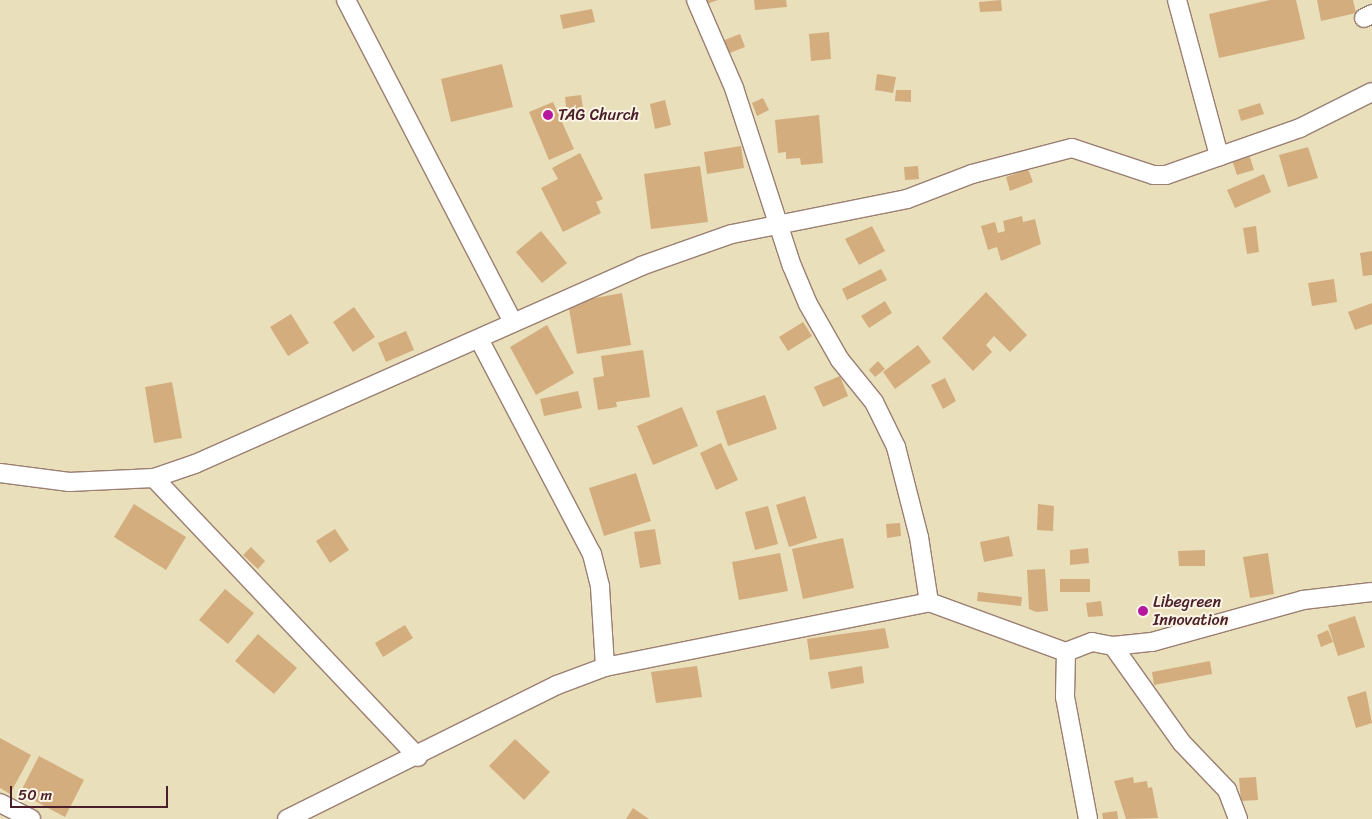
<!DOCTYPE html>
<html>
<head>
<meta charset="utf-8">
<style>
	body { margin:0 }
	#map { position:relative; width:1372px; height:819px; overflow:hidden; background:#e9dfba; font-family:Sriracha,sans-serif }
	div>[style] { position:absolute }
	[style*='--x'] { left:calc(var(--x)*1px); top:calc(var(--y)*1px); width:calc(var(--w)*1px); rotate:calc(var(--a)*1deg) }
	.building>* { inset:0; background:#d4ad7f }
	.roads { filter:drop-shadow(1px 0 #9a7f72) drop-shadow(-1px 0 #9a7f72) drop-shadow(0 1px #9a7f72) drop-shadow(0 -1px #9a7f72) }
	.minor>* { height:18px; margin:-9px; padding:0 9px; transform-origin:9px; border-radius:9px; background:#fff }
	.dots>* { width:14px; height:14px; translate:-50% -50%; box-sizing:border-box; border:2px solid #fcf5e5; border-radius:50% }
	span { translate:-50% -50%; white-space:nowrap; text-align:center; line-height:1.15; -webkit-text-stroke:4px #fcf5e5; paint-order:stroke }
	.poi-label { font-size:16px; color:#4a1f2b }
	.left { translate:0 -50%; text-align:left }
	.scale { position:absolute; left:10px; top:786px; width:158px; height:22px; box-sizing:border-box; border:2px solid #4a1f2b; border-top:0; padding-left:6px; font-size:15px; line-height:18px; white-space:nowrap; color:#4a1f2b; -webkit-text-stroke:4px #fcf5e5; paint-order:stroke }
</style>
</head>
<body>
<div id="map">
	<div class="building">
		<div style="clip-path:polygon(703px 0,718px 0,704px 5px)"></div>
		<div style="clip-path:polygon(754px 0,786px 0,787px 7px,755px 10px)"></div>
		<div style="clip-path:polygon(1001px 0,1002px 11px,980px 12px,979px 2px)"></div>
		<div style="clip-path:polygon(1270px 0,1296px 0,1305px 39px,1219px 58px,1209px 14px)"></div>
		<div style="clip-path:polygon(1317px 0,1353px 0,1356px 13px,1321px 21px)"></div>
		<div style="clip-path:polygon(592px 9px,595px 22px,563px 29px,560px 15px)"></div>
		<div style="clip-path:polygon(829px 32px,831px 59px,811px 61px,809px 34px)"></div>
		<div style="clip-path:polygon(740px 34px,745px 47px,722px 56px,717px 43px)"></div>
		<div style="clip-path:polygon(502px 64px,513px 107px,451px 122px,441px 79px)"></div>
		<div style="clip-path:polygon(877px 74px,896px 77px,893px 93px,875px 90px)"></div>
		<div style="clip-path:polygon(896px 90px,911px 90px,911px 102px,895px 101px)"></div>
		<div style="clip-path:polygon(581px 95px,584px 114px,567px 116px,565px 97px)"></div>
		<div style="clip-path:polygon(763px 98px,769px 110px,757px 116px,752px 103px)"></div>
		<div style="clip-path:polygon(665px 100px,671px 125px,655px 129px,650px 104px)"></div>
		<div style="clip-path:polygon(553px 102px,574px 149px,549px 160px,529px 112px)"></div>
		<div style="clip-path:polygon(1260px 103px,1264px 114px,1241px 121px,1238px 110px)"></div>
		<div style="clip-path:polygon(819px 115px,823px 163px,801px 165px,800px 158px,786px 159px,786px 152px,778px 153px,775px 120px)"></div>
		<div style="clip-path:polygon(741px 146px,744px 168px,707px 174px,704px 152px)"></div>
		<div style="clip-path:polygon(1308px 147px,1318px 178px,1288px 187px,1279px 155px)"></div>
		<div style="clip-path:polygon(1247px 148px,1254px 170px,1237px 175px,1230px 154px)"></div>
		<div style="clip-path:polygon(580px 153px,603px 199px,596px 202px,601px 213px,563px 232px,541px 188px,558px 179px,552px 168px)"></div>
		<div style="clip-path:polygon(700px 166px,708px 222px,651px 229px,644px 174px)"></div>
		<div style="clip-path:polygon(918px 166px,919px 179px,905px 180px,904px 167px)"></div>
		<div style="clip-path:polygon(1028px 169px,1033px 182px,1010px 191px,1006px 177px)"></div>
		<div style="clip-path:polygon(1264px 174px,1271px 192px,1235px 208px,1227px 190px)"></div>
		<div style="clip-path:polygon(1022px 216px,1023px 222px,1035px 219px,1041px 244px,1001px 261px,997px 247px,988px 250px,981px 226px,995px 222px,998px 233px,1005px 231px,1003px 221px)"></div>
		<div style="clip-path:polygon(872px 226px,885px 251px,859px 265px,845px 239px)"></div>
		<div style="clip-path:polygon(1256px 226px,1259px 252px,1247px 254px,1243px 228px)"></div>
		<div style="clip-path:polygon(541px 231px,567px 263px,542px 283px,516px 252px)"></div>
		<div style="clip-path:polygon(1372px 251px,1372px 275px,1363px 276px,1360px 253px)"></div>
		<div style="clip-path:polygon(881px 269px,887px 280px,847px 300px,842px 289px)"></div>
		<div style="clip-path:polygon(1334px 279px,1337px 302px,1312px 306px,1308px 283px)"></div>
		<div style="clip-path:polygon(986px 292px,1027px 335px,1010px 352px,994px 336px,986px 345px,992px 352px,973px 371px,942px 338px)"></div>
		<div style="clip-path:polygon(622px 293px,631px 345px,577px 354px,568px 303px)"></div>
		<div style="clip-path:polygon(885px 301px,892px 313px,869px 328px,861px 316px)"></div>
		<div style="clip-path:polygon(1372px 303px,1372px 324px,1355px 330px,1348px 312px)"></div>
		<div style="clip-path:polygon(354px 307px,375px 337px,353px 352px,333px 322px)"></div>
		<div style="clip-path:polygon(291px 314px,309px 343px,288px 356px,270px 327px)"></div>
		<div style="clip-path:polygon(803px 322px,812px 336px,788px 351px,779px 337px)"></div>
		<div style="clip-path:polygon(547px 325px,574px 373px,536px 395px,510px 347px)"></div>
		<div style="clip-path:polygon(406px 331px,414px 350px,386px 362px,378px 343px)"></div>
		<div style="clip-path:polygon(918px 345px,931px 362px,895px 389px,883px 372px)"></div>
		<div style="clip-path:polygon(643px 350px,650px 397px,616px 402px,617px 407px,598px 410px,593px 378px,604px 376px,601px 356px)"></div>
		<div style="clip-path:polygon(878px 361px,885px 369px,875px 377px,869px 370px)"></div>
		<div style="clip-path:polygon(840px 376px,848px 396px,823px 407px,814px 387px)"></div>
		<div style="clip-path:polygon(945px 378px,956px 401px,943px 409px,931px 385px)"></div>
		<div style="clip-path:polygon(172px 382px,182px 438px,154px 443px,145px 387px)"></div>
		<div style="clip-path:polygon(578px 391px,582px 408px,544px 416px,540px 399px)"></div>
		<div style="clip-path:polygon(765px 395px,777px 429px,728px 446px,716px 411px)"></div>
		<div style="clip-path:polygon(682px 407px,698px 446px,653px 465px,637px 426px)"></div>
		<div style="clip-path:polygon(721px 443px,738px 480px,716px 490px,700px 453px)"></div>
		<div style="clip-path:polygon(636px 473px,651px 521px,604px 536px,589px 488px)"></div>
		<div style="clip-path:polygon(805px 496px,817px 538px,789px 547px,776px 505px)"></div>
		<div style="clip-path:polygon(134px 504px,186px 537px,166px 570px,114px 537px)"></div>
		<div style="clip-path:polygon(1038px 504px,1054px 506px,1053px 531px,1037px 530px)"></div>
		<div style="clip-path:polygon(768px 506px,778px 544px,755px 550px,745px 512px)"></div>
		<div style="clip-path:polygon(900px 523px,901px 536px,887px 538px,886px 524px)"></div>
		<div style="clip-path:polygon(335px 529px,349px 550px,330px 563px,316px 541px)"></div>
		<div style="clip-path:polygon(655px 529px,661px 564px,640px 568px,634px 532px)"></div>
		<div style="clip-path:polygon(1009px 536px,1013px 556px,984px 562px,980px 542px)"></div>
		<div style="clip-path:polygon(843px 538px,854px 588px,803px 599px,792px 549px)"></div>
		<div style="clip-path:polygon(251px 547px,265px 561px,258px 569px,243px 555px)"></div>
		<div style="clip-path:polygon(1088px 548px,1089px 563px,1070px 565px,1070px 550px)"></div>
		<div style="clip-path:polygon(1205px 550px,1205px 566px,1179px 566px,1178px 551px)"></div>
		<div style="clip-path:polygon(780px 553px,788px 591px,739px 600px,732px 562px)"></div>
		<div style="clip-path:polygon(1268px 553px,1274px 594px,1250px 598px,1243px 557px)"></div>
		<div style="clip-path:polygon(1045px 569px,1048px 611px,1036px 612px,1029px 609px,1027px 570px)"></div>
		<div style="clip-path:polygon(1060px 579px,1090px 579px,1090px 592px,1060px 592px)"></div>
		<div style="clip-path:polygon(225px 589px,254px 613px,228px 644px,199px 620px)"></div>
		<div style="clip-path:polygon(978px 592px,1022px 597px,1021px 606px,977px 601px)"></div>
		<div style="clip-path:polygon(1101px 601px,1103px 616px,1088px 617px,1086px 603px)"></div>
		<div style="clip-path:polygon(1355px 616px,1365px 647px,1338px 656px,1328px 625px)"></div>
		<div style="clip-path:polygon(405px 625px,413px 638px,383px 657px,375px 643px)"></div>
		<div style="clip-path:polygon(885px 628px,889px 648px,810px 660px,807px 639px)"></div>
		<div style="clip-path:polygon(1328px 630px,1333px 642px,1321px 647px,1317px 635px)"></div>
		<div style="clip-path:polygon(258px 634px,297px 668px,274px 694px,235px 661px)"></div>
		<div style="clip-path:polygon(1210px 661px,1212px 674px,1154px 685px,1152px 672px)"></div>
		<div style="clip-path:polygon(697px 666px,702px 697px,656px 703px,651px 672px)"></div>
		<div style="clip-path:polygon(862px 666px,864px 683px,831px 689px,828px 672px)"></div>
		<div style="clip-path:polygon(1366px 691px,1372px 723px,1356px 728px,1347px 697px)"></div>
		<div style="clip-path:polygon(0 738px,31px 755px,10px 794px,0 788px)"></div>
		<div style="clip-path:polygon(515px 739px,550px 772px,524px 800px,489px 766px)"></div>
		<div style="clip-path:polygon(39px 756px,84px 780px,65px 817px,20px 793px)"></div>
		<div style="clip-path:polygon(1133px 777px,1134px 783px,1147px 781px,1148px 788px,1152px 787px,1158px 818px,1126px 819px,1114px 781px)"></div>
		<div style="clip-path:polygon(1256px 777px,1258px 800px,1241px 801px,1239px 778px)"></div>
		<div style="clip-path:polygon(633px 808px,649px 819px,626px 819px)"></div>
		<div style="clip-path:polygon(1117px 811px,1118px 819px,1103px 819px,1102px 813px)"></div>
	</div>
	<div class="roads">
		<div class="minor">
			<div style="--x:346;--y:0;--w:363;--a:62.6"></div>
			<div style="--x:696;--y:0;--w:96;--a:66.6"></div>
			<div style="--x:734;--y:88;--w:187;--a:72"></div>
			<div style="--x:792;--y:266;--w:41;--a:67.2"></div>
			<div style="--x:808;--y:304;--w:64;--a:60.3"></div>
			<div style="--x:840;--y:360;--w:54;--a:51"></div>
			<div style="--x:874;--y:402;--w:50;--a:63.9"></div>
			<div style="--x:896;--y:447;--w:93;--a:75.7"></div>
			<div style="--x:919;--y:537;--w:66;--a:81.3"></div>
			<div style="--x:1177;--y:0;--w:162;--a:74.9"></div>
			<div style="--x:1364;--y:18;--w:9;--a:-27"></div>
			<div style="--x:479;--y:339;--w:243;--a:62.3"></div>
			<div style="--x:592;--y:554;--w:34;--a:76"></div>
			<div style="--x:600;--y:587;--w:80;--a:86.4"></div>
			<div style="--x:0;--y:473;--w:70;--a:7.4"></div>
			<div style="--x:69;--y:482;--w:85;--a:-2.7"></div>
			<div style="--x:154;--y:478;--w:43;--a:-18.9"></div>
			<div style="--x:195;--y:464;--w:488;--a:-23.9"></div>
			<div style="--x:641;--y:266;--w:96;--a:-19.4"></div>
			<div style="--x:732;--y:234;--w:178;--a:-11.3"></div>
			<div style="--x:907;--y:199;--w:70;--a:-21"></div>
			<div style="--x:972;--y:174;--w:103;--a:-14.6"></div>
			<div style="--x:1072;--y:148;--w:85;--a:18.4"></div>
			<div style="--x:1153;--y:175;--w:13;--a:0"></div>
			<div style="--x:1166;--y:175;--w:142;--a:-19.3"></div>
			<div style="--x:1300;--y:128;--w:80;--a:-26.6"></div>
			<div style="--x:154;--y:478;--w:384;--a:46.6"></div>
			<div style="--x:1113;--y:646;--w:119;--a:54.6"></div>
			<div style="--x:1182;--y:743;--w:65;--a:46.2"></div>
			<div style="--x:1227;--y:790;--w:31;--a:69"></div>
			<div style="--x:1066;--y:652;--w:45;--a:91.3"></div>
			<div style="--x:1065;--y:697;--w:124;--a:79.3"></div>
			<div style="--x:0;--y:803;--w:35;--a:27"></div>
			<div style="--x:287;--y:819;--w:301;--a:-26.4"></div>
			<div style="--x:557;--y:685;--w:51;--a:-20.6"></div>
			<div style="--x:605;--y:667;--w:330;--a:-11.3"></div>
			<div style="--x:929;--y:602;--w:146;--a:20.1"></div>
			<div style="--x:1066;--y:652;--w:28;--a:-21"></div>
			<div style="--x:1092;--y:642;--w:21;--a:11"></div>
			<div style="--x:1113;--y:646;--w:39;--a:-6"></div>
			<div style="--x:1152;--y:642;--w:157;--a:-15.5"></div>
			<div style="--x:1303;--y:600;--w:69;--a:-6.6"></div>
		</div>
	</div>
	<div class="dots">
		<div style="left:548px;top:115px;background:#b5179e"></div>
		<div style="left:1143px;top:611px;background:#b5179e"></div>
	</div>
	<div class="poi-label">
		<span class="left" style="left:558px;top:115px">TAG Church</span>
		<span class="left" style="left:1153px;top:611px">Libegreen<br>Innovation</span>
	</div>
	<div class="scale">50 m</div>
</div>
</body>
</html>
